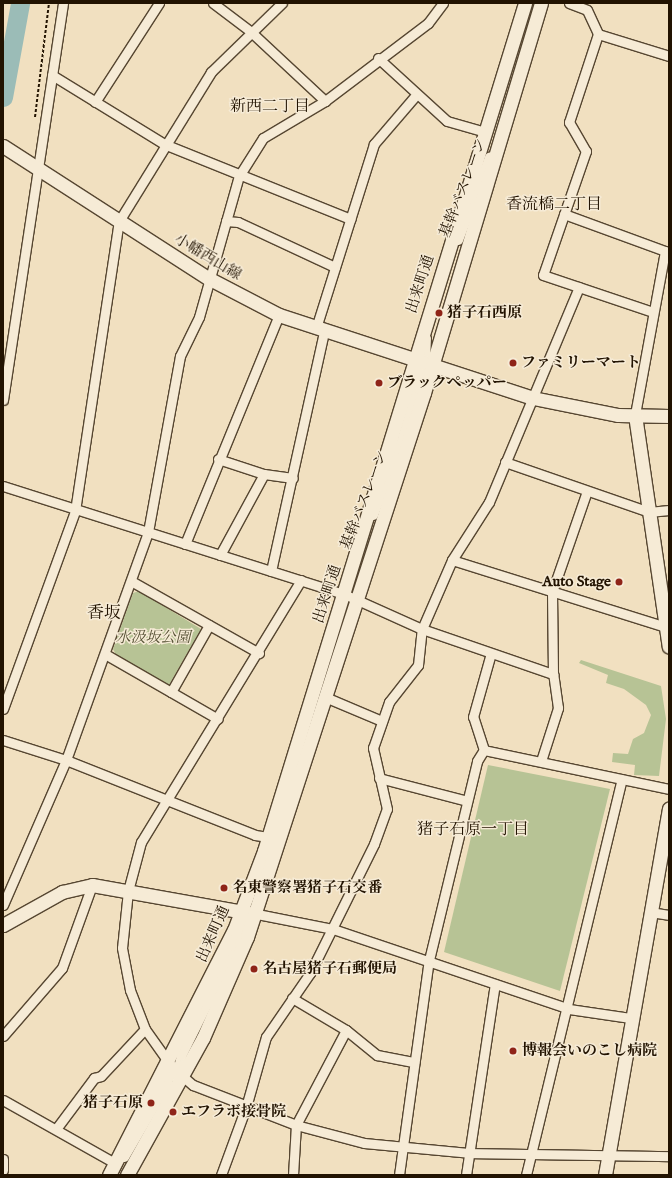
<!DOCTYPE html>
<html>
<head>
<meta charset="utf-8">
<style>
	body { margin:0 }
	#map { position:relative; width:672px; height:1178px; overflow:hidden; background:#f1e0c0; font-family:"IM FELL English","Noto Serif JP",serif }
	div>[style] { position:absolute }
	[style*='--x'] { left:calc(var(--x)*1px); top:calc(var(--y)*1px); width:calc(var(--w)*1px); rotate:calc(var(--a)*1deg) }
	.green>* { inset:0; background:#b7c395 }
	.river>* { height:19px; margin:-9.5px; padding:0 9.5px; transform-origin:9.5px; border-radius:9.5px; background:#9bbcb7 }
	.path>* { height:2px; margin-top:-1px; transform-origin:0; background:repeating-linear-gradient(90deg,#221301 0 3px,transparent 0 5px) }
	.roads { filter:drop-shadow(1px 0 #564631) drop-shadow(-1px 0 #564631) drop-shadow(0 1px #564631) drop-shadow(0 -1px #564631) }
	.street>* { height:9px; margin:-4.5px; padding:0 4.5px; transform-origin:4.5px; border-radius:4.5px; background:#f6ebd6 }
	.secondary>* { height:13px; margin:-6.5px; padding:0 6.5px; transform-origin:6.5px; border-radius:6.5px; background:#f6ebd6 }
	.dots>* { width:11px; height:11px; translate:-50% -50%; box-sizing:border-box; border:2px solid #f6ebd6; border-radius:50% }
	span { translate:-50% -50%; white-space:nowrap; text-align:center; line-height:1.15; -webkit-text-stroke:3px #f6ebd6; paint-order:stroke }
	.street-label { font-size:15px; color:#221301 }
	.poi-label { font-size:15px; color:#221301; font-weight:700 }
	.left { translate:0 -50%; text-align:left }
	.right { translate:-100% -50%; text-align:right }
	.park-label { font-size:15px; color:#565135; font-style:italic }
	.neighbourhood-label { font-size:16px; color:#221301 }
	.quarter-label { font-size:17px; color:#221301 }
	.frame { position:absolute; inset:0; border:4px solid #221301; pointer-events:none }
</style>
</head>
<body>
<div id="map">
	<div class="green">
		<div style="clip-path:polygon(139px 591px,201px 629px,169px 685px,116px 655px,113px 649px,133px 593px)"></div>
		<div style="clip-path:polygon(581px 660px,661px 686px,666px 719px,659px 776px,634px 775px,635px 765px,612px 762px,613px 753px,628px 754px,633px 739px,644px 733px,651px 715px,646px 705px,624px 689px,606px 683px,608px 675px,579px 663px)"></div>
		<div style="clip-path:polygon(488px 765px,610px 789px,560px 991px,444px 952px)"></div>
	</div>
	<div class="river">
		<div style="--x:3;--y:97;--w:96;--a:-79.7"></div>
	</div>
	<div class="path">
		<div style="--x:35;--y:117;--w:115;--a:-83"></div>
	</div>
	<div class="roads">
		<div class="street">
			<div style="--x:213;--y:3;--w:46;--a:37.1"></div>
			<div style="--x:250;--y:31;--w:103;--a:43"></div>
			<div style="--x:569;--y:3;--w:19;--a:21"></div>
			<div style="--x:587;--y:10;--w:26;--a:65"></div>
			<div style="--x:598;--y:34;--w:74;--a:17.2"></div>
			<div style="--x:598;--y:34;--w:93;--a:108.2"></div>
			<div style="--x:569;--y:122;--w:34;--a:60"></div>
			<div style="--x:586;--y:151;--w:131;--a:109.1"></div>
			<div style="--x:543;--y:275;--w:116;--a:18.6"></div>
			<div style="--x:378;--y:58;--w:93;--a:42.4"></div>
			<div style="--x:447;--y:121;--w:40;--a:16"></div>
			<div style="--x:52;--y:75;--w:132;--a:31.6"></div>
			<div style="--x:164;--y:144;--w:201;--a:21.9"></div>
			<div style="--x:95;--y:102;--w:118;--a:-57.1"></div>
			<div style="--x:564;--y:214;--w:108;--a:20.1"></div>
			<div style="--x:665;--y:251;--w:167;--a:100.4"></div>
			<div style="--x:226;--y:221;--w:12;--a:5"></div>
			<div style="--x:238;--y:222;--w:107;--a:24.9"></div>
			<div style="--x:458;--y:240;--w:89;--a:-69.5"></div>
			<div style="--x:316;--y:328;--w:193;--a:-72.5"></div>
			<div style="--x:374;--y:144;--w:65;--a:-49.4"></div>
			<div style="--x:424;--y:383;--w:45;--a:-87.5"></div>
			<div style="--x:3;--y:400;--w:402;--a:-81.4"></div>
			<div style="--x:218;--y:459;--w:48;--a:18.1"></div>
			<div style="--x:264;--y:474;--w:29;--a:8"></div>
			<div style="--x:505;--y:462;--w:152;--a:19.1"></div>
			<div style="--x:649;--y:512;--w:20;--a:-6"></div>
			<div style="--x:3;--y:486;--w:358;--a:17.6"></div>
			<div style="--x:344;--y:594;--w:85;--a:24.2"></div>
			<div style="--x:422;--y:629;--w:139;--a:19"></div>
			<div style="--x:373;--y:515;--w:79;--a:-69.3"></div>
			<div style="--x:401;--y:441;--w:55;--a:-73.2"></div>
			<div style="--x:417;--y:388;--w:21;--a:-87"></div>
			<div style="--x:185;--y:544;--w:248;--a:-67.7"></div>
			<div style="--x:220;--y:555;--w:92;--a:-61.5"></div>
			<div style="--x:452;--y:560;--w:227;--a:17.4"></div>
			<div style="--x:271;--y:571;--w:246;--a:-77.5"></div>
			<div style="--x:301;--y:580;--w:307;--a:121.4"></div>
			<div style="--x:141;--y:842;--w:51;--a:104.9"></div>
			<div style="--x:128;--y:891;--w:57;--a:96"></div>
			<div style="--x:122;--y:948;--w:43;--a:79.2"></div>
			<div style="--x:130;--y:990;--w:42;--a:69"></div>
			<div style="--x:145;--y:1029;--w:47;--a:54.6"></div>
			<div style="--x:172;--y:1067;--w:28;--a:41"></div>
			<div style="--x:193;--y:1085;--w:110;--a:21.2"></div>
			<div style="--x:296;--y:1125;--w:70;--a:14.8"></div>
			<div style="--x:364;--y:1143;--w:105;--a:5.4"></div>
			<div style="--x:469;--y:1153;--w:200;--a:0.9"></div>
			<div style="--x:131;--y:581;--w:147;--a:29.4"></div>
			<div style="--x:105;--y:654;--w:130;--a:29.9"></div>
			<div style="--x:171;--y:692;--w:77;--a:-60.4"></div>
			<div style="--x:325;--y:697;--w:62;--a:22.8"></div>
			<div style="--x:3;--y:709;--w:211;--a:-70"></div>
			<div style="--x:75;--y:511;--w:293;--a:-81.4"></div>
			<div style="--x:119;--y:221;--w:175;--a:-58.3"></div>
			<div style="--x:211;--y:72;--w:99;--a:-44.2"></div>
			<div style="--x:3;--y:740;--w:66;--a:17.6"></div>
			<div style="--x:66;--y:760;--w:203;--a:21.6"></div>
			<div style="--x:255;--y:835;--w:13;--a:9"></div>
			<div style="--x:484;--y:750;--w:35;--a:-108"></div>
			<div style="--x:473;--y:717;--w:66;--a:-74.3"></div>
			<div style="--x:541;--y:761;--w:56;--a:-72.2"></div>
			<div style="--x:558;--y:708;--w:34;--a:-98"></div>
			<div style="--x:553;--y:674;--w:82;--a:-90.7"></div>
			<div style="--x:552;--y:592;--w:107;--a:-70.9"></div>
			<div style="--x:379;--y:778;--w:91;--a:14.6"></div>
			<div style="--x:3;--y:905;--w:158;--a:-66.5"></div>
			<div style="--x:66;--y:760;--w:242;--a:-70.2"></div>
			<div style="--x:148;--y:532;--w:179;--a:-79.7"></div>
			<div style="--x:180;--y:356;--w:43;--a:-64"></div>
			<div style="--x:199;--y:317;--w:147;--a:-74.2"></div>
			<div style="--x:239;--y:176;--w:45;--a:-57.7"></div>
			<div style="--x:263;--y:138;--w:72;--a:-30.8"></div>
			<div style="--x:325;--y:101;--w:129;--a:-37.1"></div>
			<div style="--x:428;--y:23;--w:25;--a:-53"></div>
			<div style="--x:650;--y:912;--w:19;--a:9"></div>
			<div style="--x:292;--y:998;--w:63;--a:30.7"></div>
			<div style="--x:346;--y:1030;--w:40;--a:39"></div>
			<div style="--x:377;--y:1055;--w:38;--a:11"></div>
			<div style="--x:3;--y:1036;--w:90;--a:-49.1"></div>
			<div style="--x:62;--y:968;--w:88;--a:-70.1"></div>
			<div style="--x:175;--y:1077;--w:22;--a:-74"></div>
			<div style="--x:181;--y:1056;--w:160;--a:-63.6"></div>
			<div style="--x:252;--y:913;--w:83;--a:11.2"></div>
			<div style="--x:333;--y:929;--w:249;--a:18.7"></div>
			<div style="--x:569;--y:1009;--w:62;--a:8.4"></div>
			<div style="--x:3;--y:1100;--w:129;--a:29.4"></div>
			<div style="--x:56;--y:1129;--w:64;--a:-53.3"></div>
			<div style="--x:94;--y:1078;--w:7;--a:-16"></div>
			<div style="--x:101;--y:1076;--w:64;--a:-46.9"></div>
			<div style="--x:124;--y:1157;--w:86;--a:-59.8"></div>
			<div style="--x:167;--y:1083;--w:18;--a:-74"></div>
			<div style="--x:3;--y:1159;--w:11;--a:90"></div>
			<div style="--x:221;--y:1175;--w:72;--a:-69.8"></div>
			<div style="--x:246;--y:1107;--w:73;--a:-74.1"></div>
			<div style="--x:266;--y:1037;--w:78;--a:-55.5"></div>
			<div style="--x:310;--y:973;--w:144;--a:-63.6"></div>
			<div style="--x:374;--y:844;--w:37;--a:-70"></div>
			<div style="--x:387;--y:809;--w:63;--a:-102.9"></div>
			<div style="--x:373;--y:748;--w:49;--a:-70.8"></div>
			<div style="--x:389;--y:702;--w:47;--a:-51.9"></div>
			<div style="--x:418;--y:665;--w:36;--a:-84"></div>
			<div style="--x:422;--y:629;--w:75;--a:-66.5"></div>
			<div style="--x:452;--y:560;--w:69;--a:-57.5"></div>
			<div style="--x:489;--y:502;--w:233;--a:-67.3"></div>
			<div style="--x:293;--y:1175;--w:50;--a:-86.6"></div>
			<div style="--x:296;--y:1125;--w:107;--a:-62.2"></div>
			<div style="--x:399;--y:1175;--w:217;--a:-82.1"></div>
			<div style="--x:429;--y:960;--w:205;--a:-76.4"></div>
			<div style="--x:477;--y:761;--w:13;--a:-58"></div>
			<div style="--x:484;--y:750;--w:189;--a:11.9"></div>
			<div style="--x:466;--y:1175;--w:193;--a:-81.4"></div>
			<div style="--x:526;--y:1175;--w:407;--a:-76.4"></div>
		</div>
		<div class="secondary">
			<div style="--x:3;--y:146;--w:244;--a:32.8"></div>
			<div style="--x:208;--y:278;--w:80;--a:27.5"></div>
			<div style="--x:279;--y:315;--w:267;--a:18.1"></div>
			<div style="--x:533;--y:398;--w:87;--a:11.3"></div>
			<div style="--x:618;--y:415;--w:51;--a:1.1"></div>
			<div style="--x:635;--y:415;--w:234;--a:81.7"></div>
			<div style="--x:3;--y:925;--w:68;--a:-29.2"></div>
			<div style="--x:62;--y:892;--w:31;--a:-13"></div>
			<div style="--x:92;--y:885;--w:159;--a:10.1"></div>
			<div style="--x:109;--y:1175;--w:275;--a:-63"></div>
			<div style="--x:234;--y:930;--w:85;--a:-69.2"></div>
			<div style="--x:264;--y:851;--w:887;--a:-72.89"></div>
			<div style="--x:127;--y:1175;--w:157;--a:-61"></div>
			<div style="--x:203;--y:1038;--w:110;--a:-66.5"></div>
			<div style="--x:247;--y:937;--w:572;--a:-71.98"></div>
			<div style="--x:424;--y:393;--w:407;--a:-73.3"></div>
			<div style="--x:605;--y:1175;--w:372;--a:-80.1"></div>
		</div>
	</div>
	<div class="dots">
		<div style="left:439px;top:313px;background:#8f2418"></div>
		<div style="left:513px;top:363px;background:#8f2418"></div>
		<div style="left:379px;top:383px;background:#8f2418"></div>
		<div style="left:619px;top:582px;background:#8f2418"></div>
		<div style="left:224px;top:888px;background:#8f2418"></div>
		<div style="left:254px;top:969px;background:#8f2418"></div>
		<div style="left:513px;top:1051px;background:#8f2418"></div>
		<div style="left:151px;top:1103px;background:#8f2418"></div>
		<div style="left:173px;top:1112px;background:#8f2418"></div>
	</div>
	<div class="street-label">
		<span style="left:463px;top:188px;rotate:-69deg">基幹バスレーン</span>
		<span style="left:208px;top:257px;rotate:31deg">小幡西山線</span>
		<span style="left:420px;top:284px;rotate:-72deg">出来町通</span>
		<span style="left:364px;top:500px;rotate:-69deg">基幹バスレーン</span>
		<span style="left:327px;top:594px;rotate:-72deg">出来町通</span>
		<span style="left:213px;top:934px;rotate:-66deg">出来町通</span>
	</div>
	<div class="poi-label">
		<span class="left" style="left:447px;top:313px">猪子石西原</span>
		<span class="left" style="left:521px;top:363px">ファミリーマート</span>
		<span class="left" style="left:387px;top:383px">ブラックペッパー</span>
		<span class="right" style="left:611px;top:582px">Auto Stage</span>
		<span class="left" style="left:232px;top:888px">名東警察署猪子石交番</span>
		<span class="left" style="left:262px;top:969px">名古屋猪子石郵便局</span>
		<span class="left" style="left:522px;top:1051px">博報会いのこし病院</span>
		<span class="right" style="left:143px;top:1103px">猪子石原</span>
		<span class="left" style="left:181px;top:1112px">エフラボ接骨院</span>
	</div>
	<div class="park-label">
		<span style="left:153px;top:638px">水汲坂公園</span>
	</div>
	<div class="neighbourhood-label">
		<span style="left:270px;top:107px">新西二丁目</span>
		<span style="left:554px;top:205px">香流橋二丁目</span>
		<span style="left:473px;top:830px">猪子石原一丁目</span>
	</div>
	<div class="quarter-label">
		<span style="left:104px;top:614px">香坂</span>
	</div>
	<div class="frame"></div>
</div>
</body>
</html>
